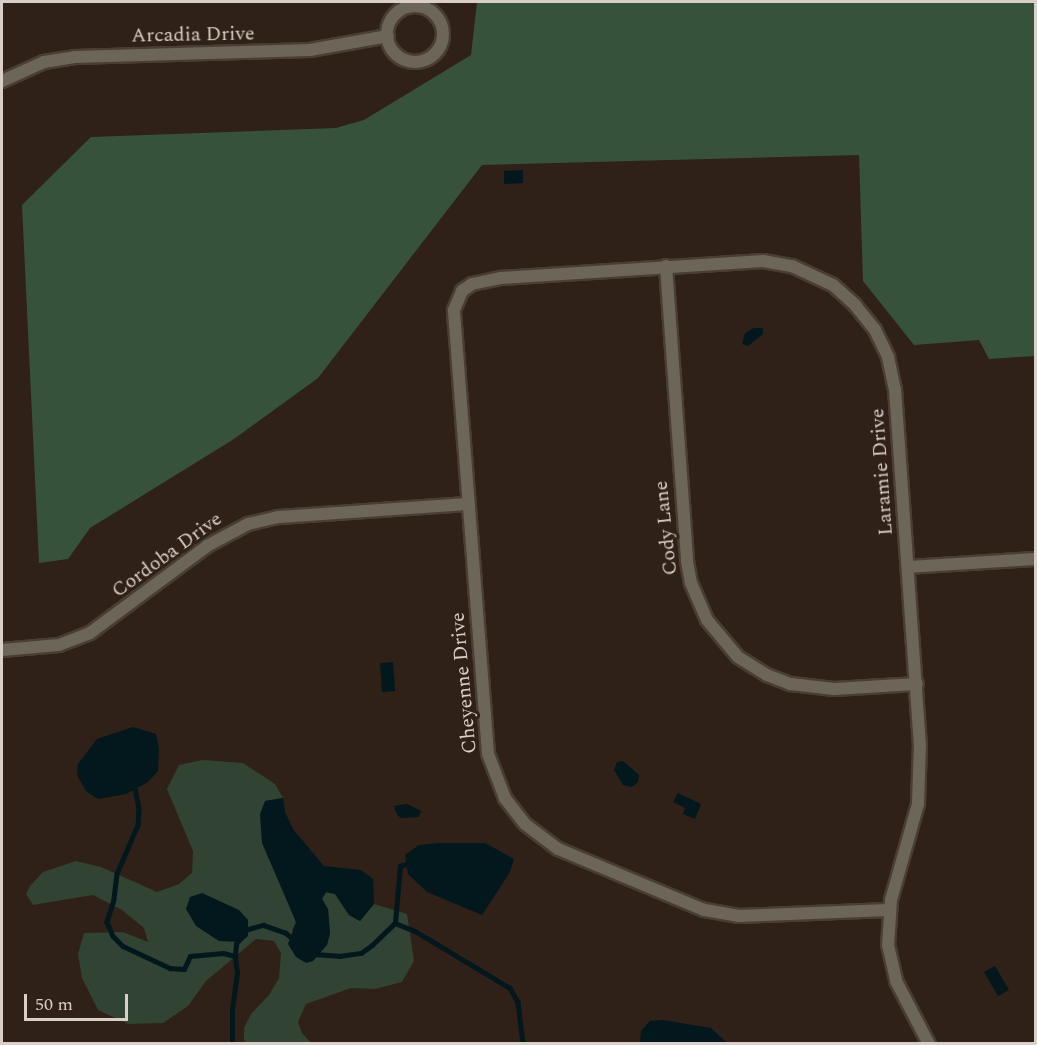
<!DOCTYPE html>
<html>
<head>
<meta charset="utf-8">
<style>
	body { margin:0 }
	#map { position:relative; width:1037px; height:1045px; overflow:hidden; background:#2f2117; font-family:Spectral,serif }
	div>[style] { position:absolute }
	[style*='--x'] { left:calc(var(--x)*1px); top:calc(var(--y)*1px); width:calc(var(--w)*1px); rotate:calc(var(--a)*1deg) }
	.green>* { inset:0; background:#314333 }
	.forest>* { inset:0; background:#37523b }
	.water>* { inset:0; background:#02181c }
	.stream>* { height:4.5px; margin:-2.25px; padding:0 2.25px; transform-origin:2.25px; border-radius:2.25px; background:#02181c }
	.roads { filter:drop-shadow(2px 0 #4a3d33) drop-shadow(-2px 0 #4a3d33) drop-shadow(0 2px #4a3d33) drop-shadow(0 -2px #4a3d33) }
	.street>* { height:12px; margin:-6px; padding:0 6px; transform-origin:6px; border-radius:6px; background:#6c6658 }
	.street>.ring { margin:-6px; padding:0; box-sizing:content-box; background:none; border:12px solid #6c6658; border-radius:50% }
	span { translate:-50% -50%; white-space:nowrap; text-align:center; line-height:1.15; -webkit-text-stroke:6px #2f2117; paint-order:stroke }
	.street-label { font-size:20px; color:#d9cfc8 }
	.frame { position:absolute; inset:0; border:3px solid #d9cfc8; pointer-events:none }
	.scale { position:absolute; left:24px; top:994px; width:104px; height:27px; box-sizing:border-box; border:3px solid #d9cfc8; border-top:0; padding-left:8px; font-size:18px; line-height:21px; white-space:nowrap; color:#d9cfc8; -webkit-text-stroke:4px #2f2117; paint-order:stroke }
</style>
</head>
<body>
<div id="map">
	<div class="green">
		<div style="clip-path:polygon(202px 760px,243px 763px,275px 784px,283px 798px,265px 801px,296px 923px,292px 930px,330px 934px,328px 909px,322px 899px,326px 892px,335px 894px,349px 915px,360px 921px,374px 904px,407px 914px,414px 961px,402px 982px,375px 989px,351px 988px,306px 1004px,298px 1022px,302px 1033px,311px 1043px,248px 1044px,244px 1040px,244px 1028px,251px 1014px,269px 995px,279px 978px,281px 953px,274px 941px,256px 939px,206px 981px,188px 1006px,163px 1023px,128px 1024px,98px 1010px,82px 978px,78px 954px,84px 933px,123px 932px,148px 942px,144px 928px,122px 910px,93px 895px,33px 905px,26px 894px,30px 886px,43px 872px,76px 861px,101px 867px,157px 892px,179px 884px,192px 873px,193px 851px,167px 789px,179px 765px)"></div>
	</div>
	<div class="forest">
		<div style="clip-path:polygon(477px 2px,1035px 2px,1035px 356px,989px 359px,979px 340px,914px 345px,863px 281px,859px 155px,482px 165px,318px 378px,234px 439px,90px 528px,68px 559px,39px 563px,22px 205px,91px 137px,336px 128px,364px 120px,471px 55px)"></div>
	</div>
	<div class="water">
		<div style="clip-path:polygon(523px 170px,523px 183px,504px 184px,504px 171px)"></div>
		<div style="clip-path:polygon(754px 328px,763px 328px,763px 334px,748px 346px,742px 344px,745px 333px)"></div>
		<div style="clip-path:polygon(393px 662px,395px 691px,382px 692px,380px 663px)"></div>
		<div style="clip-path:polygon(133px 727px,156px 734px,159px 748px,158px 771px,148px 782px,126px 794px,98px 799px,86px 791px,77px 775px,78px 764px,97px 739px)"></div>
		<div style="clip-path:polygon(623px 761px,639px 775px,638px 782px,632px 787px,623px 785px,614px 770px,617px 762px)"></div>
		<div style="clip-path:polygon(678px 793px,701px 804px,695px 819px,683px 814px,685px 808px,673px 802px)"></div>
		<div style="clip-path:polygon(283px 798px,285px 812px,293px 829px,324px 866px,361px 870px,373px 879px,374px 904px,360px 921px,349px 915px,335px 894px,326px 892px,322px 899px,328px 909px,330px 934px,327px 945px,313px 961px,306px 963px,296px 957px,288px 944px,296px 922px,262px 843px,260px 814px,265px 801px)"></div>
		<div style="clip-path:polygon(407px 804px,421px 811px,419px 817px,401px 818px,397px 815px,394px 806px)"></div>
		<div style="clip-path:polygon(439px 843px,485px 843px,514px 859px,510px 872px,482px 915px,427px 892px,408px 874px,405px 855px,419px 845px)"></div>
		<div style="clip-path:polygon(202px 893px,239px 910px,248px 920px,248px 936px,241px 942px,219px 941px,196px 926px,186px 909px,190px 897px)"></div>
		<div style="clip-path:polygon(995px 966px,1009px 990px,998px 996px,984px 972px)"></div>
		<div style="clip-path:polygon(663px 1020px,711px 1028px,727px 1043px,640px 1043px,641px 1031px,650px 1021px)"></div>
	</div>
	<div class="stream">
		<div style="--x:135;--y:788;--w:20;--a:79"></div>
		<div style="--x:139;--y:808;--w:17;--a:93"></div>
		<div style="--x:138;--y:825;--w:53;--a:113.2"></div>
		<div style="--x:117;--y:874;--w:26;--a:97"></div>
		<div style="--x:114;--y:900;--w:23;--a:108"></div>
		<div style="--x:107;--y:922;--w:15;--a:67"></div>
		<div style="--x:113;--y:936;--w:14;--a:45"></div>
		<div style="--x:123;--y:946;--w:52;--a:25.1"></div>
		<div style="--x:170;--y:968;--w:14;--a:4"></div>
		<div style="--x:184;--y:969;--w:14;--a:-65"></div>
		<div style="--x:190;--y:956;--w:33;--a:-5"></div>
		<div style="--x:223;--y:953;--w:12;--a:14"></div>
		<div style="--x:395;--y:923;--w:22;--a:22"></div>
		<div style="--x:415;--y:931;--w:111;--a:31"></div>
		<div style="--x:510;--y:988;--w:16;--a:60"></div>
		<div style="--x:518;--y:1002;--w:42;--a:83.2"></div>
		<div style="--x:245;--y:930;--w:19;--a:-16"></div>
		<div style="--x:263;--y:925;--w:24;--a:19"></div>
		<div style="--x:286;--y:933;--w:11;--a:41"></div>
		<div style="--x:313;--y:954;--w:26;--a:4"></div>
		<div style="--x:339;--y:956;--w:22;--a:-8"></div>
		<div style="--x:361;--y:953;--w:14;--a:-36"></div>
		<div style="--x:372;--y:945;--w:32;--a:-44"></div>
		<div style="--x:395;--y:923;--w:57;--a:-85"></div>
		<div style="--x:400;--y:866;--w:10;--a:-17"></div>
		<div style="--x:232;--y:1044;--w:35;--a:-90"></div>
		<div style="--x:232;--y:1009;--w:36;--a:-82"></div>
		<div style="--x:237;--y:973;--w:17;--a:-97"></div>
		<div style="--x:235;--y:956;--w:12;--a:-85"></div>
		<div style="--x:236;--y:944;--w:9;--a:-54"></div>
	</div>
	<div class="roads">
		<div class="street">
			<div class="ring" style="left:387px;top:6px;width:44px;height:44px"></div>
			<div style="--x:2;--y:81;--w:46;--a:-24.3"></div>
			<div style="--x:44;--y:62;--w:31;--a:-9"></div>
			<div style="--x:75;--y:57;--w:235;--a:-1.7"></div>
			<div style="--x:310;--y:50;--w:79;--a:-10.2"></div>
			<div style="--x:666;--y:266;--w:296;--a:85.9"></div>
			<div style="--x:687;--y:561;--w:22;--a:80"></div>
			<div style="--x:691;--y:583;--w:40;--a:66.6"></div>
			<div style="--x:707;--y:620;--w:48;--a:50"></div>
			<div style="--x:738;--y:657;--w:34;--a:32"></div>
			<div style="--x:767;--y:675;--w:26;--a:21"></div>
			<div style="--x:791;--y:684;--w:43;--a:6.6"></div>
			<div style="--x:834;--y:689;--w:83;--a:-3.4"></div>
			<div style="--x:908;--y:567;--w:128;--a:-3.6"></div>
			<div style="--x:2;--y:650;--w:57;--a:-5"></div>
			<div style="--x:59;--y:645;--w:33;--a:-21"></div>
			<div style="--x:90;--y:633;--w:146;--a:-36.6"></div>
			<div style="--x:207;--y:546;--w:47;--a:-28.2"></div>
			<div style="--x:248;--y:524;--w:31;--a:-13"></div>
			<div style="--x:278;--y:517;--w:191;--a:-3.9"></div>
			<div style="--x:888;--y:910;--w:149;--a:177.7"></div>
			<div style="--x:739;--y:916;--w:36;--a:-170"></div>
			<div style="--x:704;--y:910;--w:158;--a:-157.3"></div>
			<div style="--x:558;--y:849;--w:41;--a:-142.9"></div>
			<div style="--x:525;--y:824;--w:33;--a:-128"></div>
			<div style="--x:505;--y:798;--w:47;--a:-111.1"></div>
			<div style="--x:488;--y:754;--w:445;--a:-94.4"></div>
			<div style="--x:454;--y:310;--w:21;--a:-67"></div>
			<div style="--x:462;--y:291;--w:12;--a:-35"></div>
			<div style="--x:472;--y:284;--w:30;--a:-12"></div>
			<div style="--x:501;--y:278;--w:263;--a:-3.7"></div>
			<div style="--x:763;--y:261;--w:29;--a:10"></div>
			<div style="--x:792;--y:266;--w:45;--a:24.9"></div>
			<div style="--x:833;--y:285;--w:30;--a:42"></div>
			<div style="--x:855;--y:305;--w:32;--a:51"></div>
			<div style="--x:875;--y:330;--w:30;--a:64"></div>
			<div style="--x:888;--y:357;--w:33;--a:78"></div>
			<div style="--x:895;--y:389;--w:356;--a:86"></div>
			<div style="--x:920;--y:744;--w:60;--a:91.9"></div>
			<div style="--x:918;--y:804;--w:100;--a:105.7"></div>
			<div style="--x:891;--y:900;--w:45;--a:93.8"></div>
			<div style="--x:888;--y:945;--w:37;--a:77"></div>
			<div style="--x:896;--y:981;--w:71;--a:62.4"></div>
		</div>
	</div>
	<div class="street-label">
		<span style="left:193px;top:35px;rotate:-1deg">Arcadia Drive</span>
		<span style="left:882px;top:472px;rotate:-94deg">Laramie Drive</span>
		<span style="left:666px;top:528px;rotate:-96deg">Cody Lane</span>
		<span style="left:167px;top:555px;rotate:-36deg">Cordoba Drive</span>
		<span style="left:464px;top:683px;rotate:-95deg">Cheyenne Drive</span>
	</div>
	<div class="frame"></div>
	<div class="scale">50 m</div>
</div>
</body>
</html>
